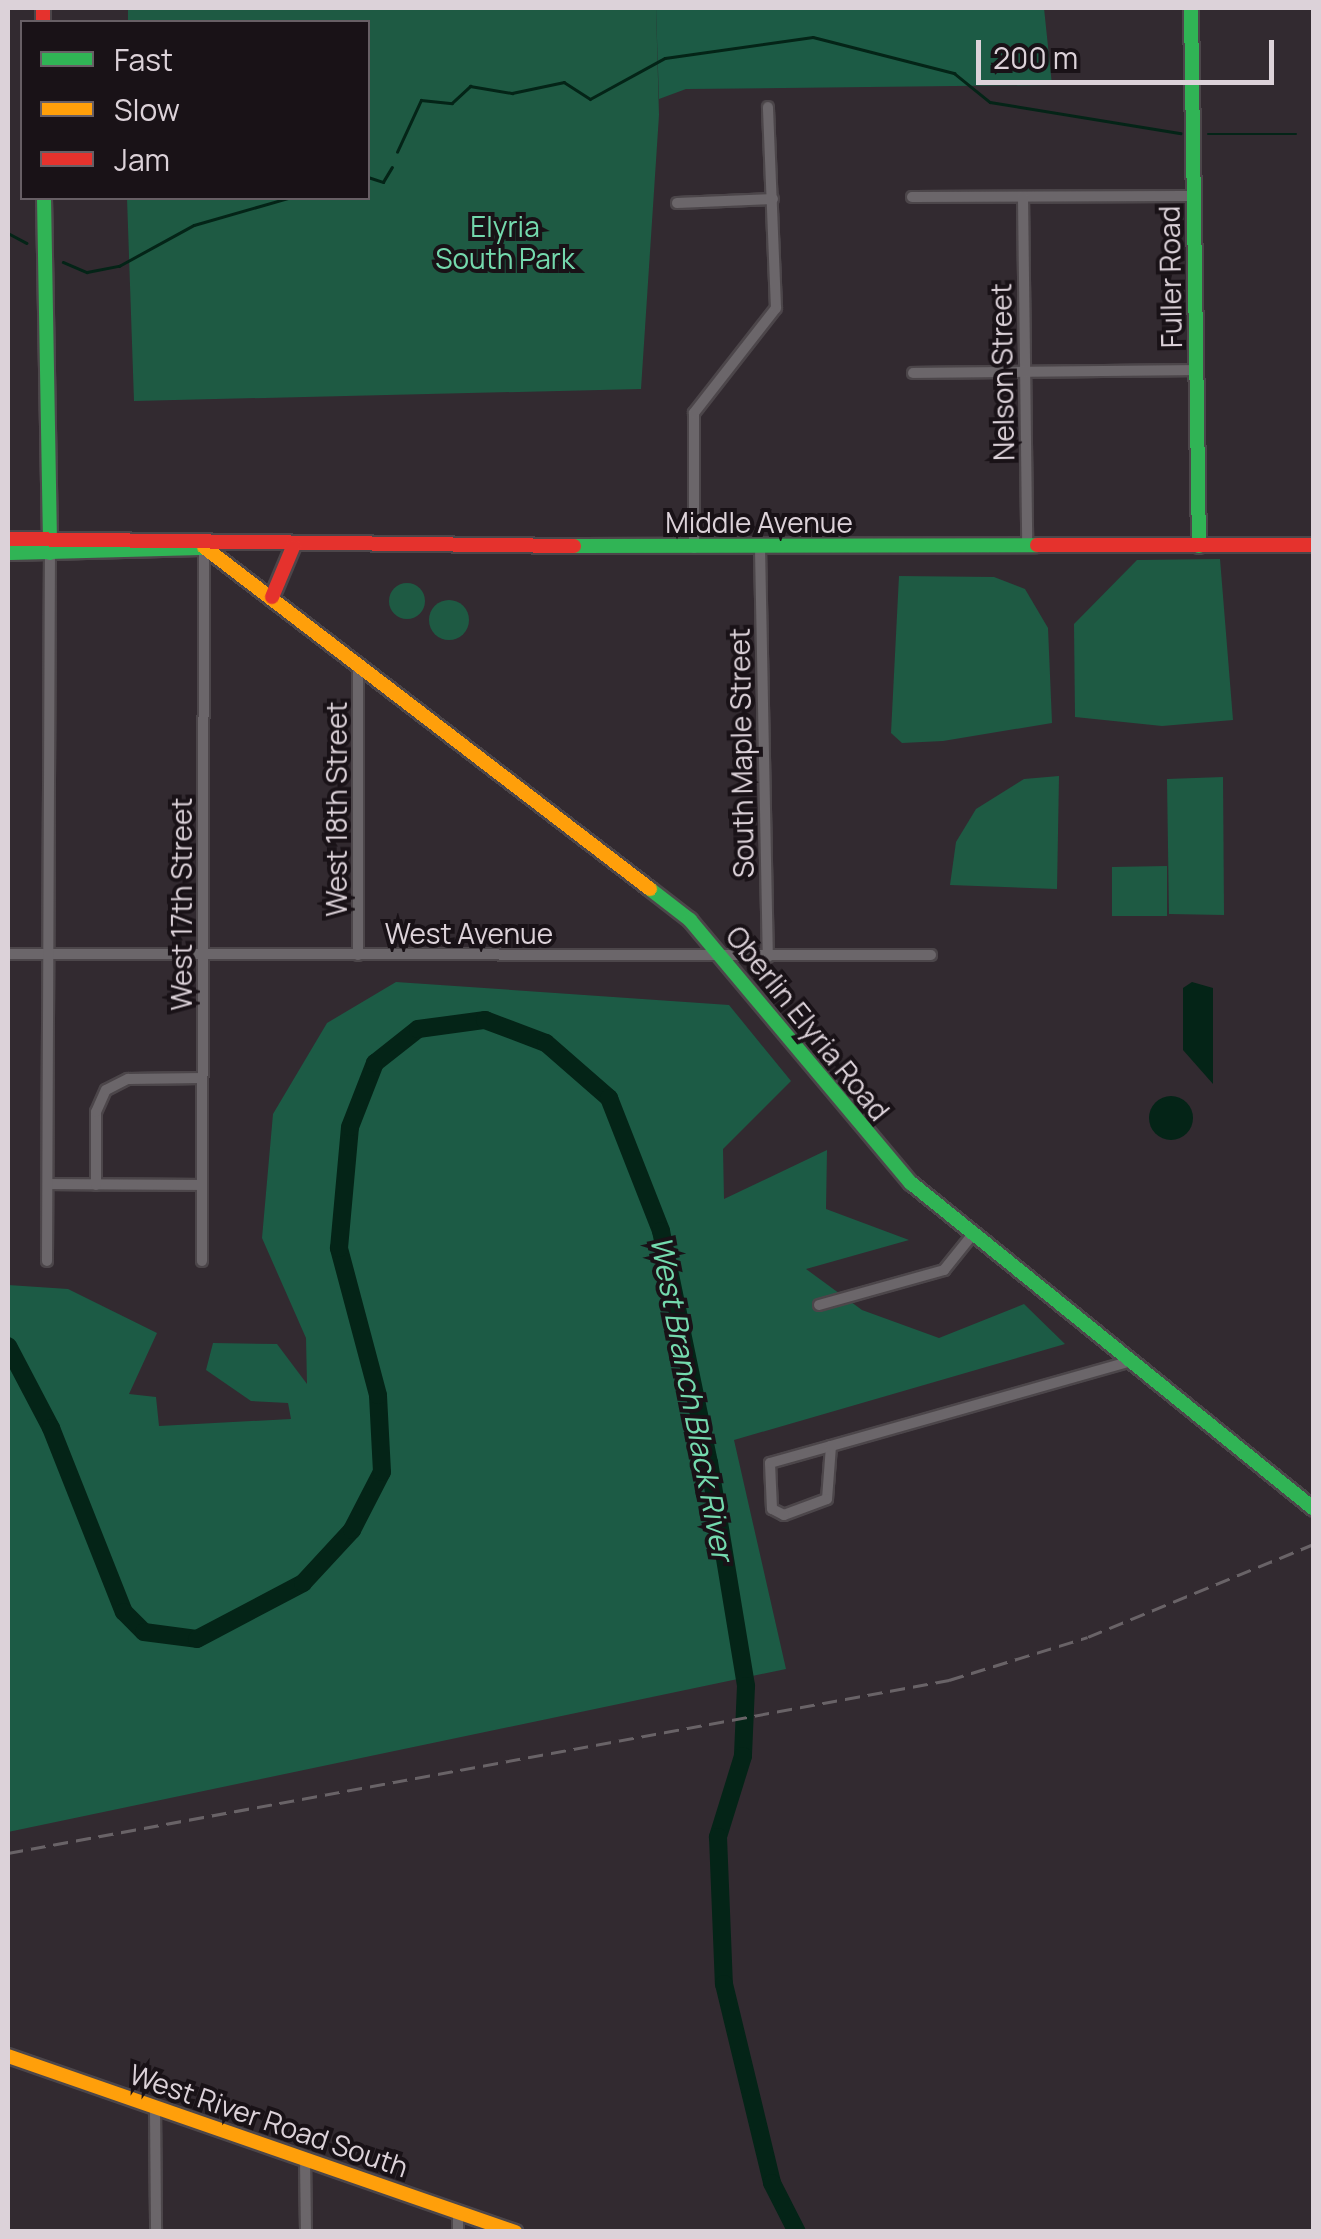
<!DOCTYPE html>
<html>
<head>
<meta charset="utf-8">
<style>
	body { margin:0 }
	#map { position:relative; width:1321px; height:2239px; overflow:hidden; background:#322a30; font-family:Manrope,sans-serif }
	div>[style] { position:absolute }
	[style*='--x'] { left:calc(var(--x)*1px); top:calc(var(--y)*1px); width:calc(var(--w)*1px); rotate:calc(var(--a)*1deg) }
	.green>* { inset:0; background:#1e5a43 }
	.round { border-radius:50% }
	.forest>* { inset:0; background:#1c5b45 }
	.water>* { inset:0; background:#042417 }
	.stream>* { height:2.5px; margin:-1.25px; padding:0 1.25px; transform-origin:1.25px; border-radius:1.25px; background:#042417 }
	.river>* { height:18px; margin:-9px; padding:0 9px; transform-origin:9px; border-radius:9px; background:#042417 }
	.roads { filter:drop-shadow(2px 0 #4c464a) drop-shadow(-2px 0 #4c464a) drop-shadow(0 2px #4c464a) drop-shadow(0 -2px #4c464a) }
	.street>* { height:10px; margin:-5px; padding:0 5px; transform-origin:5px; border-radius:5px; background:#6b666a }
	.fast>* { height:14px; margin:-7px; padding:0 7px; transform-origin:7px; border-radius:7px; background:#30b455 }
	.slow>* { height:14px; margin:-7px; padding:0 7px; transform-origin:7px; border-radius:7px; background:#ff9f0a }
	.jam>* { height:14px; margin:-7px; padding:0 7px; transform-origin:7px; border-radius:7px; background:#e5322d }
	.rail>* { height:2.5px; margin-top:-1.25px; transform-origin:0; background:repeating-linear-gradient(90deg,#696367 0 15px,transparent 0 23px) }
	span { translate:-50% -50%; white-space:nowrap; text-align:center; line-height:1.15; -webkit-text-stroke:8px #191217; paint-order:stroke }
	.park-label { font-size:28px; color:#74d9ad }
	.street-label { font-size:28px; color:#dcd2d9 }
	.water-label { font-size:30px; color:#74daae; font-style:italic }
	.frame { position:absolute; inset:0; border:10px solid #dcd2d9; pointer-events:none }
	.legend { position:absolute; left:20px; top:20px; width:350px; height:180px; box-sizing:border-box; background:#191217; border:2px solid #675f65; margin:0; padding:12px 18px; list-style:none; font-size:30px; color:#dcd2d9 }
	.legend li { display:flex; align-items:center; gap:20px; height:50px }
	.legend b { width:50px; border:2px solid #675f65 }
	.scale { position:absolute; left:976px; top:40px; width:298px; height:45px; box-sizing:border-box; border:5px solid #dcd2d9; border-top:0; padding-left:12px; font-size:30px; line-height:35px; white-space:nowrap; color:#dcd2d9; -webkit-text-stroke:8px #191217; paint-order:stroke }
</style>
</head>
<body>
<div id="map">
	<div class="green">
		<div style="clip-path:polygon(128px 8px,656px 8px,659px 115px,641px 389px,134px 401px,127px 198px,368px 198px,368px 22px,128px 22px)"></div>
		<div style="clip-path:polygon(1220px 559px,1233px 720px,1162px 726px,1075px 717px,1074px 624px,1137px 560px)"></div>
		<div style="clip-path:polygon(899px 576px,994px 577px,1025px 589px,1048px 628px,1052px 723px,943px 741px,902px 743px,891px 733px)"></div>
		<div class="round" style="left:389px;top:583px;width:36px;height:36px"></div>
		<div class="round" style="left:429px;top:600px;width:40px;height:40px"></div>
		<div style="clip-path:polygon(1059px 776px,1057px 889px,950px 885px,956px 842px,976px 809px,1024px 779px)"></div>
		<div style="clip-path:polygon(1223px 777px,1224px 915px,1169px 914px,1167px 779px)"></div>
		<div style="clip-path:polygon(1167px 866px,1167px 916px,1112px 916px,1112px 867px)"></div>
	</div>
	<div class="forest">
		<div style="clip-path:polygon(656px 8px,1044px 8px,1052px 85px,686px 89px,659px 99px)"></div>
		<div style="clip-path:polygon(396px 982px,729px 1005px,791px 1081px,723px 1149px,724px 1199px,827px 1150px,826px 1209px,909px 1240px,806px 1269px,862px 1310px,939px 1338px,1024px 1304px,1065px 1344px,734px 1440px,786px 1669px,8px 1832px,8px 1285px,68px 1289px,157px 1333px,129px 1394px,156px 1397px,159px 1426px,291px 1419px,288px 1403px,251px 1401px,206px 1370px,213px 1343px,277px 1344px,307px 1384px,306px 1338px,262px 1238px,273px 1114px,327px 1023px)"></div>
	</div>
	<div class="water">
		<div style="clip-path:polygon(1192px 982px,1213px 988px,1213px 1084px,1183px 1050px,1183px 988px)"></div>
		<div class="round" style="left:1149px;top:1096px;width:44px;height:44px"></div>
	</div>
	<div class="stream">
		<div style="--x:1208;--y:134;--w:88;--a:0"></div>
		<div style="--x:397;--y:152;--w:57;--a:-65.2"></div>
		<div style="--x:421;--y:100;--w:31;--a:6"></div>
		<div style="--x:452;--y:103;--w:25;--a:-43"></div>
		<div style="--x:470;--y:86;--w:43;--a:9.5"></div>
		<div style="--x:512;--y:93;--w:53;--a:-11.9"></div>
		<div style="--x:564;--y:82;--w:31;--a:33"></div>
		<div style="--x:590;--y:99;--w:85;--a:-28.7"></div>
		<div style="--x:665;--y:58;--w:149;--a:-8.1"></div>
		<div style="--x:813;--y:37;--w:146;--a:14.3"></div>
		<div style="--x:954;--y:73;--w:46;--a:38.9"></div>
		<div style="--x:990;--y:102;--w:193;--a:9.3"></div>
		<div style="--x:368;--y:177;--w:16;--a:18"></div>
		<div style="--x:383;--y:182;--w:17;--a:-59"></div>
		<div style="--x:8;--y:233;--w:21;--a:28"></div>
		<div style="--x:63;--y:262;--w:26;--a:23"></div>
		<div style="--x:87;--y:272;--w:33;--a:-11"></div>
		<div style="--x:119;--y:266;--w:85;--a:-28.7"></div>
		<div style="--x:194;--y:225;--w:98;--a:-16"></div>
	</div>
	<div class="river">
		<div style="--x:8;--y:1346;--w:93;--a:62.3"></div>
		<div style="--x:51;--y:1428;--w:198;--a:68.4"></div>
		<div style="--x:124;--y:1612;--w:28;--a:45"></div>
		<div style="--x:144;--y:1632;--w:53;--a:7.5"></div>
		<div style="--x:197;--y:1639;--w:120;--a:-27.8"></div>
		<div style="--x:303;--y:1583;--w:72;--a:-47.2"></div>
		<div style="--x:352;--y:1530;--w:65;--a:-62.7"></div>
		<div style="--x:382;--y:1472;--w:77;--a:-93"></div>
		<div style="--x:378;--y:1395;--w:152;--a:-104.9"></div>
		<div style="--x:339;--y:1248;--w:121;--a:-84.8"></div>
		<div style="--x:350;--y:1127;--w:69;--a:-68.7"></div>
		<div style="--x:375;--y:1063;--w:55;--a:-38.3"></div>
		<div style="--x:418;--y:1029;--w:68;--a:-7.7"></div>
		<div style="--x:485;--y:1020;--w:65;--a:20.7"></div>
		<div style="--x:546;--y:1043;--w:84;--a:41.1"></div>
		<div style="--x:609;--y:1098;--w:143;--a:68.6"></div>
		<div style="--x:661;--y:1231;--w:236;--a:78.3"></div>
		<div style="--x:709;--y:1462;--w:227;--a:80.6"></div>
		<div style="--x:746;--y:1686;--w:70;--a:92.5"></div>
		<div style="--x:743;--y:1756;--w:85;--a:107.2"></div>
		<div style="--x:718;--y:1837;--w:147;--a:87.7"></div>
		<div style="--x:724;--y:1984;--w:205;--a:76.4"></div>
		<div style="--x:772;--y:2183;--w:55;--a:63"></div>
	</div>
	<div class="roads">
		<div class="street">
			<div style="--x:912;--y:197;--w:282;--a:-0.2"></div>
			<div style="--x:1023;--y:197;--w:350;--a:89.3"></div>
			<div style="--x:677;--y:203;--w:96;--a:-2.4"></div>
			<div style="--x:913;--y:373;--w:283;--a:-0.6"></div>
			<div style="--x:694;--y:548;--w:135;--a:-90"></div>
			<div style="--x:694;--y:413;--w:133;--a:-52"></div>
			<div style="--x:776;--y:308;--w:201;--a:-92.3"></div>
			<div style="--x:760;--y:548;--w:409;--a:88.9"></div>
			<div style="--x:358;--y:664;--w:291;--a:90"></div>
			<div style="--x:8;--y:954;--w:923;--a:0.06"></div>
			<div style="--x:48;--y:1184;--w:153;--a:0.4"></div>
			<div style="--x:96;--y:1185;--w:73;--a:-90"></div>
			<div style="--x:96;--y:1112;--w:24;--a:-66"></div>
			<div style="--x:106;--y:1090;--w:25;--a:-27"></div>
			<div style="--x:128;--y:1079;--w:74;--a:-0.8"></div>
			<div style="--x:47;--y:1261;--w:708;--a:-89.76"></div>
			<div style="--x:202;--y:1261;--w:714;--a:-89.84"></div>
			<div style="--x:819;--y:1305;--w:130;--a:-15.6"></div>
			<div style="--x:944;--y:1270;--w:46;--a:-51.1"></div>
			<div style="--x:831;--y:1446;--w:53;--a:94.3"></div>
			<div style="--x:827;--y:1499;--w:46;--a:159.6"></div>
			<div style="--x:784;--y:1515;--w:13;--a:-153"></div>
			<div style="--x:772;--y:1509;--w:46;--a:-92.5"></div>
			<div style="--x:770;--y:1463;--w:63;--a:-15.6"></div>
			<div style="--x:831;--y:1446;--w:312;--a:-15.8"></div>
			<div style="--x:155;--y:2107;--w:125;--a:89.5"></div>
			<div style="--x:305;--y:2159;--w:73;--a:89.2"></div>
			<div style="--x:458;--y:2212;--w:20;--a:90"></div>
		</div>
		<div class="fast">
			<div style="--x:1191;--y:8;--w:538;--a:89.15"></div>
			<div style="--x:44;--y:198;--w:355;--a:89"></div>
			<div style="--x:574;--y:546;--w:463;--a:-0.1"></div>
			<div style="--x:8;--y:553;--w:195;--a:-1.5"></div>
			<div style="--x:650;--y:889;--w:51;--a:37.8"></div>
			<div style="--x:690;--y:920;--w:344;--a:50"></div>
			<div style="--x:911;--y:1183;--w:518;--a:38.97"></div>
		</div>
		<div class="slow">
			<div style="--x:204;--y:547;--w:562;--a:37.48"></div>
			<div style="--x:8;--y:2056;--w:537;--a:19.14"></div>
		</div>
		<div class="jam">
			<div style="--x:43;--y:8;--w:14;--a:90"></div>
			<div style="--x:8;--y:539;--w:566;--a:0.71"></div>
			<div style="--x:1037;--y:545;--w:277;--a:0"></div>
			<div style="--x:272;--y:597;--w:54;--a:-67.2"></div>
		</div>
	</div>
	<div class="rail">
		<div style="--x:8;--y:1853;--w:957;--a:-10.42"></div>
		<div style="--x:949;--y:1680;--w:145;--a:-17.2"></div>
		<div style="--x:1088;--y:1637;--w:244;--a:-22.4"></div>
	</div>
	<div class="park-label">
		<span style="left:505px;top:242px">Elyria<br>South Park</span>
	</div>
	<div class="street-label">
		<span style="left:1170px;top:277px;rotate:-91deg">Fuller Road</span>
		<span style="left:1002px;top:372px;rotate:-91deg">Nelson Street</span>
		<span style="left:759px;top:522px">Middle Avenue</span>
		<span style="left:741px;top:753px;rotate:-91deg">South Maple Street</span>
		<span style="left:336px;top:809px;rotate:-90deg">West 18th Street</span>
		<span style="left:181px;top:904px;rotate:-90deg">West 17th Street</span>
		<span style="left:469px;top:933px">West Avenue</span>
		<span style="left:808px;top:1023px;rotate:51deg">Oberlin Elyria Road</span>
		<span style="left:269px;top:2120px;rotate:19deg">West River Road South</span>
	</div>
	<div class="water-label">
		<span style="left:692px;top:1398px;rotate:79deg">West Branch Black River</span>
	</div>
	<div class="frame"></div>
	<ul class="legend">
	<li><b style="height:12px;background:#30b455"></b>Fast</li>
	<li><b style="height:12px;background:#ff9f0a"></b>Slow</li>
	<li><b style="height:12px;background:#e5322d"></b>Jam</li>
	</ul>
	<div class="scale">200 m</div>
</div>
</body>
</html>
